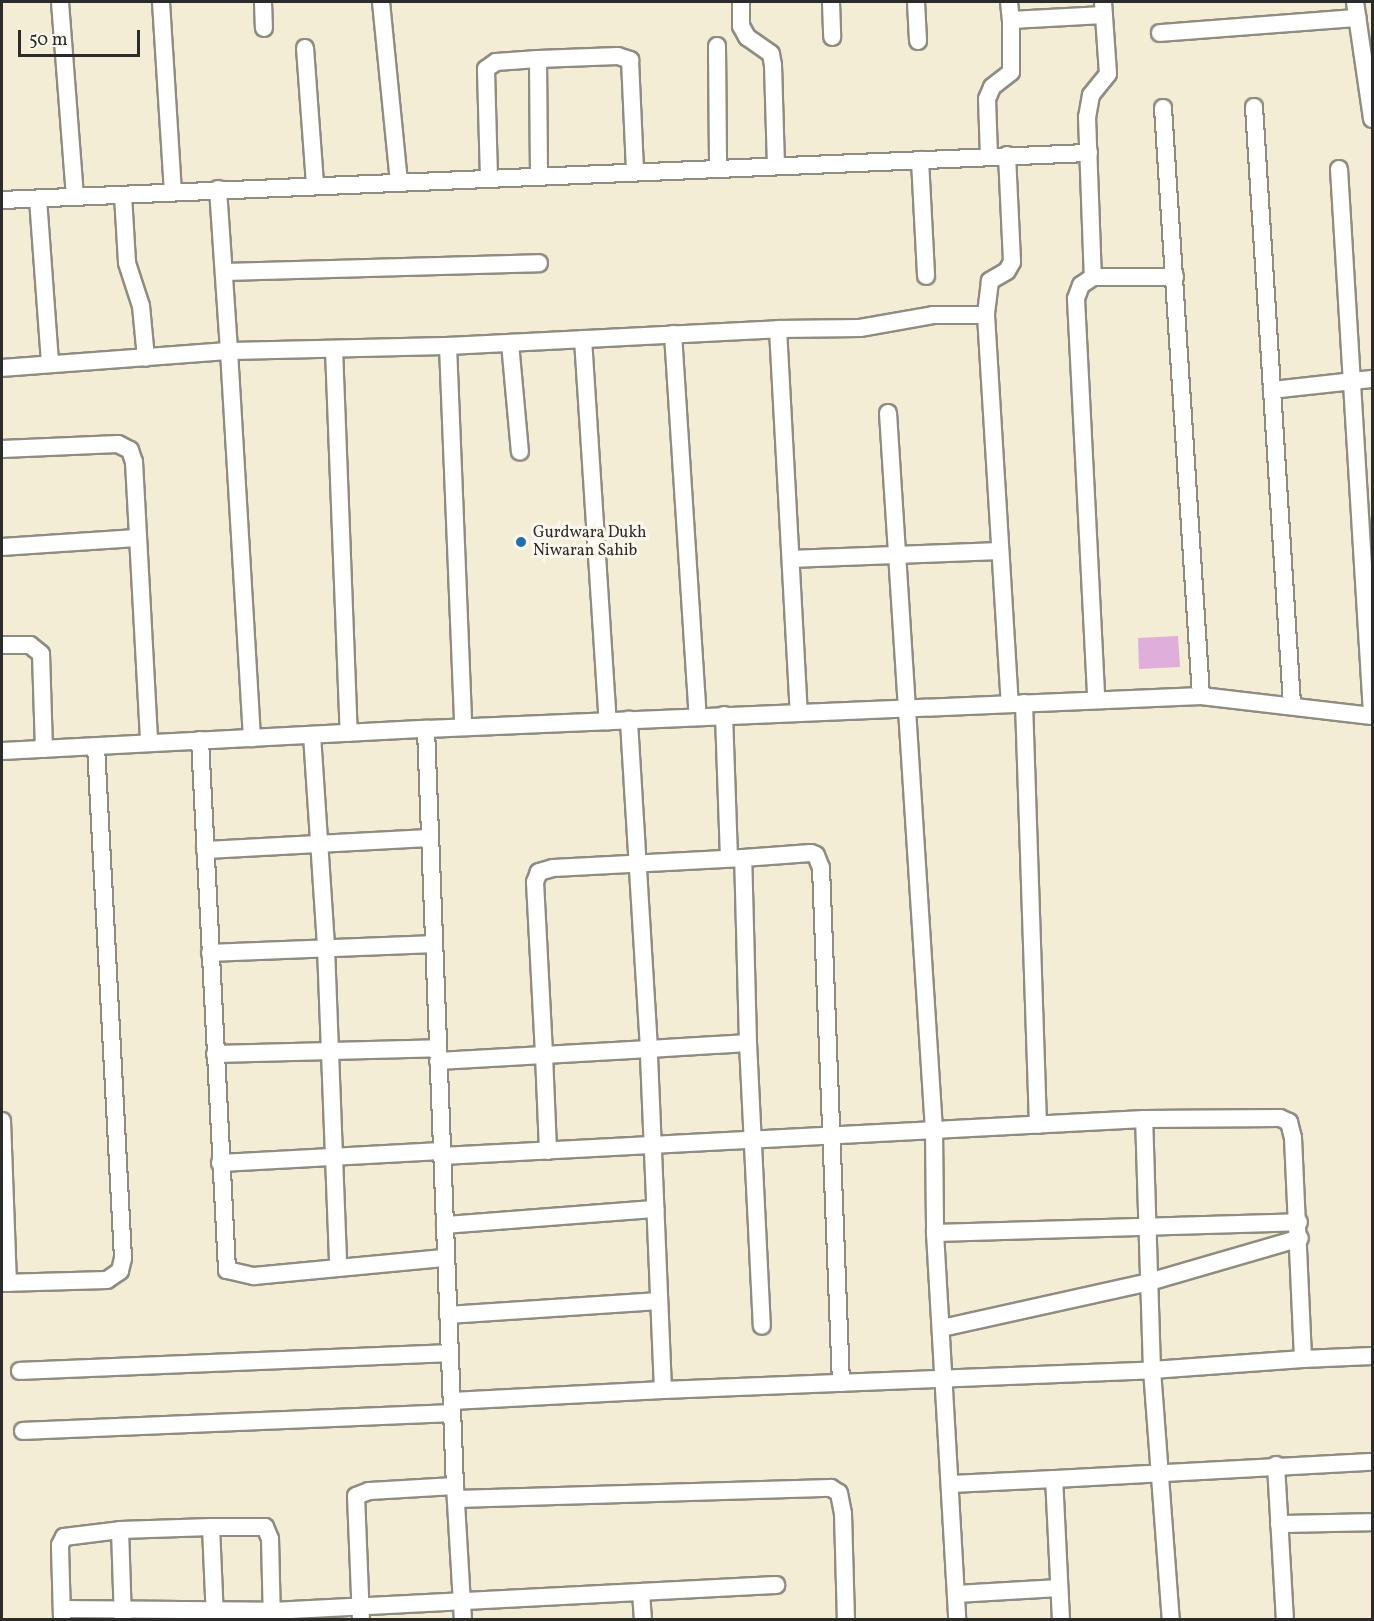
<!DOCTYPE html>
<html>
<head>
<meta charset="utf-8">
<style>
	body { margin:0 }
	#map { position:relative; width:1374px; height:1621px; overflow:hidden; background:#f3edd6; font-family:Vollkorn,serif }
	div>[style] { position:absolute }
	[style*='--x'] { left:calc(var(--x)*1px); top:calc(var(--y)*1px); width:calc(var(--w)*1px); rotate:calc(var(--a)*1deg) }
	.building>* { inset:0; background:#e0aeda }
	.roads { filter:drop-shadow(2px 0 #8f8c80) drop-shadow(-2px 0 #8f8c80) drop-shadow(0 2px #8f8c80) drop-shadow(0 -2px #8f8c80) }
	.minor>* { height:16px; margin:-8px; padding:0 8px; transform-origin:8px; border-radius:8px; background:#fff }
	.dots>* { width:16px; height:16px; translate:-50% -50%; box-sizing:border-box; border:3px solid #fbf7ec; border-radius:50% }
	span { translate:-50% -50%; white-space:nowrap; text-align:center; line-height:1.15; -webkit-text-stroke:6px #fbf7ec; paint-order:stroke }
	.poi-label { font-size:16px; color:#2b2b2b }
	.left { translate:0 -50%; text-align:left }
	.frame { position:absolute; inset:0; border:3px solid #2b2b2b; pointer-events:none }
	.scale { position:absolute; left:18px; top:30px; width:122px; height:27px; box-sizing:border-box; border:3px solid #2b2b2b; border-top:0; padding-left:8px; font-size:18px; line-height:21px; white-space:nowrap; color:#2b2b2b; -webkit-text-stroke:4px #fbf7ec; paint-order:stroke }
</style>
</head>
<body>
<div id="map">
	<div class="building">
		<div style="clip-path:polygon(1178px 636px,1180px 667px,1139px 669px,1138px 638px)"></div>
	</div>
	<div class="roads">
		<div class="minor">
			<div style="--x:60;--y:2;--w:195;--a:85.6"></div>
			<div style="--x:161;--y:2;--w:189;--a:86.4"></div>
			<div style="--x:263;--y:2;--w:26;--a:88"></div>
			<div style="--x:381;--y:2;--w:180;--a:84.3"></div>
			<div style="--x:741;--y:2;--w:24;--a:90"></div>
			<div style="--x:741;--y:26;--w:13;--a:61"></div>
			<div style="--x:747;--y:37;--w:29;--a:35"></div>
			<div style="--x:771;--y:54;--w:11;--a:80"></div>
			<div style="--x:773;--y:65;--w:100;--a:88.3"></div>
			<div style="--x:831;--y:2;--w:35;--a:88"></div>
			<div style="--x:916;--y:2;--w:39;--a:87"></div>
			<div style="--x:1009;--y:2;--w:18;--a:84"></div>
			<div style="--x:1011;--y:20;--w:93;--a:-3.1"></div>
			<div style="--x:1103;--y:2;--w:72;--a:86"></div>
			<div style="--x:1108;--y:74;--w:27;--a:129"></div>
			<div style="--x:1091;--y:95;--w:22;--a:100"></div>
			<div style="--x:1087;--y:117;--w:160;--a:87.9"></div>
			<div style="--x:1093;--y:277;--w:82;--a:0"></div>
			<div style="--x:1355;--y:2;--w:118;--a:81.7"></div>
			<div style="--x:1160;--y:33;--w:198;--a:-4.4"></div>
			<div style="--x:717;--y:46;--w:122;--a:89.5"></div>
			<div style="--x:305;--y:48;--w:137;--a:85.8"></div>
			<div style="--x:538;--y:59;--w:116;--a:89.5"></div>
			<div style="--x:1254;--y:107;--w:598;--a:86.36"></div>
			<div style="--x:1163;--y:108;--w:589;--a:86.3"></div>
			<div style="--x:1007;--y:155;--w:107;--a:87.3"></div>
			<div style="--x:1012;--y:262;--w:10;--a:119"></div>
			<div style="--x:1007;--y:271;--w:20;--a:150"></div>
			<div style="--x:990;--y:281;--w:34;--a:97"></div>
			<div style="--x:986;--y:315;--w:389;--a:86.5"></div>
			<div style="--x:989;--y:156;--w:57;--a:-92"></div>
			<div style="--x:987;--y:99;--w:13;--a:-67"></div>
			<div style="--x:992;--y:87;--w:24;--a:-38"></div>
			<div style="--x:1011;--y:72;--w:52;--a:-90"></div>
			<div style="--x:920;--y:160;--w:116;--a:87"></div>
			<div style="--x:1339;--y:169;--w:545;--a:86.53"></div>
			<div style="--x:489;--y:178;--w:109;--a:-91.6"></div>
			<div style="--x:486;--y:69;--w:12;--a:-35"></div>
			<div style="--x:496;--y:62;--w:42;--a:-4.1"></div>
			<div style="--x:538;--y:59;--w:80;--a:-2.1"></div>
			<div style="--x:618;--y:56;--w:13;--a:18"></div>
			<div style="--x:630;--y:60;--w:112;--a:87.4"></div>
			<div style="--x:218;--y:189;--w:162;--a:86.1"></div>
			<div style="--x:229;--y:351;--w:219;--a:-1.3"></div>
			<div style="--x:448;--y:346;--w:381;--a:87.7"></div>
			<div style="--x:123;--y:195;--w:68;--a:86.6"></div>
			<div style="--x:127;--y:263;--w:45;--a:72"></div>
			<div style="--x:141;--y:306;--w:52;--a:84.5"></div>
			<div style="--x:38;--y:199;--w:165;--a:85.8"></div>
			<div style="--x:2;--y:200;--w:1088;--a:-2.48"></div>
			<div style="--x:224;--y:272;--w:315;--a:-1.6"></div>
			<div style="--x:1093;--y:277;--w:14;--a:146"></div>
			<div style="--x:1081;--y:285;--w:15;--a:110"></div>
			<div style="--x:1076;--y:299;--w:401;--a:87.1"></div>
			<div style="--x:778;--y:329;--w:384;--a:86.9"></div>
			<div style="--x:673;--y:334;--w:383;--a:86.3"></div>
			<div style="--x:583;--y:339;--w:383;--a:86.3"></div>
			<div style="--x:510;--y:343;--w:109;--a:84.8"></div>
			<div style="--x:448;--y:346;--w:330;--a:-2.9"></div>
			<div style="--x:778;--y:329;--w:82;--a:-0.7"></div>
			<div style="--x:860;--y:328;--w:74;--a:-10.1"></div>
			<div style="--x:933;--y:315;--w:53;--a:0"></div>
			<div style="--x:334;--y:349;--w:384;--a:87.8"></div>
			<div style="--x:2;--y:368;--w:228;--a:-4.3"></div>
			<div style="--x:229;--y:351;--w:388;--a:86.6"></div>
			<div style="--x:1272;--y:390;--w:101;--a:-6.3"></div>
			<div style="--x:888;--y:413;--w:718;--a:86.33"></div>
			<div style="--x:934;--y:1130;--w:103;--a:89.4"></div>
			<div style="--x:935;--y:1233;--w:364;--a:-1.7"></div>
			<div style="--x:2;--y:449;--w:116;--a:-2.5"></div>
			<div style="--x:118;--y:444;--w:13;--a:27"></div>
			<div style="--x:130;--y:450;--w:13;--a:72"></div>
			<div style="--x:134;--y:462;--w:281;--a:86.9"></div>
			<div style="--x:2;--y:547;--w:134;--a:-3.8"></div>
			<div style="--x:791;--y:559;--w:208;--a:-2.2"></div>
			<div style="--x:2;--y:645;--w:28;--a:0"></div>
			<div style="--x:30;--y:645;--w:14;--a:39"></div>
			<div style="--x:41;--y:654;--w:95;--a:88.2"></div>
			<div style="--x:1024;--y:703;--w:422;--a:88.1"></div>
			<div style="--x:724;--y:715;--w:143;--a:88"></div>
			<div style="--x:426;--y:729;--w:776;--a:-2.44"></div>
			<div style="--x:1201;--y:696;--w:172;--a:6.7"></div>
			<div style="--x:312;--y:735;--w:213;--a:86.2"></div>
			<div style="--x:326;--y:948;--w:319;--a:87.8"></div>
			<div style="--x:200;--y:740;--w:531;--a:87.08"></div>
			<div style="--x:227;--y:1270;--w:28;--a:13"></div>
			<div style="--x:254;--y:1276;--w:193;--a:-5.4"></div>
			<div style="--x:2;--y:751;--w:425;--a:-3"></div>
			<div style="--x:426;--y:729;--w:758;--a:87.81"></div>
			<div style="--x:205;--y:850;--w:225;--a:-3.1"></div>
			<div style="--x:743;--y:858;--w:68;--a:-4.2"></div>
			<div style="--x:811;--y:853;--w:5;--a:22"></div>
			<div style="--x:816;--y:855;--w:14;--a:69"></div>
			<div style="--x:821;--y:868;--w:515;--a:87.78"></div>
			<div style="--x:210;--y:953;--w:224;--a:-2.3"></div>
			<div style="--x:748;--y:1043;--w:283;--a:87.2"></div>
			<div style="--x:215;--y:1054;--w:223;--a:-1.5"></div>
			<div style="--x:438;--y:1061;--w:106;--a:-3.2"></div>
			<div style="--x:544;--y:1055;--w:105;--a:-3.3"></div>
			<div style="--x:649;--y:1049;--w:99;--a:-3.5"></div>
			<div style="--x:748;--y:1043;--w:185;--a:-91.5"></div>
			<div style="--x:743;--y:858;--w:190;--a:177"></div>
			<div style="--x:553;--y:868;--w:15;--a:164"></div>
			<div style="--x:539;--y:872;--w:11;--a:112"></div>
			<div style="--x:535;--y:882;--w:173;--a:87"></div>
			<div style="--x:544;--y:1055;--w:96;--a:87.6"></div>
			<div style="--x:2;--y:1121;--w:162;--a:87.9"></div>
			<div style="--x:442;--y:1156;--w:703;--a:-3.02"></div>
			<div style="--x:1144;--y:1119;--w:136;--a:-0.4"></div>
			<div style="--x:1280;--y:1118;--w:10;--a:24"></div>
			<div style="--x:1289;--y:1122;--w:16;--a:76"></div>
			<div style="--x:1293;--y:1138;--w:221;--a:87.4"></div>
			<div style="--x:1303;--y:1359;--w:151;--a:175.8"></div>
			<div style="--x:1152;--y:1370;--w:251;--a:-91.8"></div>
			<div style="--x:220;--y:1163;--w:222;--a:-3.1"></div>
			<div style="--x:445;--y:1225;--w:211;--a:-4.4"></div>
			<div style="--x:935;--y:1233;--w:388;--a:86.7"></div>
			<div style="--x:2;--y:1283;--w:105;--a:-1.6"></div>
			<div style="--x:107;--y:1280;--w:16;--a:-35"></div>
			<div style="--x:120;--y:1271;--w:13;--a:-77"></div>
			<div style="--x:123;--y:1258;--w:512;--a:-93.02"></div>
			<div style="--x:448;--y:1315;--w:211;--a:-3.8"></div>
			<div style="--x:942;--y:1328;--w:212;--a:-12.5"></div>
			<div style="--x:1149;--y:1282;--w:157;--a:-16.2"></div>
			<div style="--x:1303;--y:1359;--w:69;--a:-2.5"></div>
			<div style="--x:20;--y:1371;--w:430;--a:-2.4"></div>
			<div style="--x:663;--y:1390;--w:489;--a:-2.3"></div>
			<div style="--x:1152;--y:1370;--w:251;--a:85.7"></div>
			<div style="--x:452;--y:1401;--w:211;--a:-3"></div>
			<div style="--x:663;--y:1390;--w:341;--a:-92.4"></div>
			<div style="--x:649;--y:1049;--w:330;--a:-93.5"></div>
			<div style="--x:23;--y:1431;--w:429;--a:-2.4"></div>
			<div style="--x:1276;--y:1465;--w:155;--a:86.7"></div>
			<div style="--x:952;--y:1484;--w:102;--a:-2.8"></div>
			<div style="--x:456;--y:1499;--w:375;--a:-1.7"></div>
			<div style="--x:831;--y:1488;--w:9;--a:32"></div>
			<div style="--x:839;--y:1493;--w:21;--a:79"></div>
			<div style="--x:843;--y:1514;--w:106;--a:88.4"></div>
			<div style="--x:1279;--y:1524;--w:93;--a:-1.2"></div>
			<div style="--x:211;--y:1527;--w:54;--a:0"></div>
			<div style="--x:265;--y:1527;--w:13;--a:67"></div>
			<div style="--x:270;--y:1539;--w:81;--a:88.6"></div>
			<div style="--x:120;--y:1530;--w:89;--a:88.1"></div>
			<div style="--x:641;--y:1592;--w:28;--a:86"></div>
			<div style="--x:956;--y:1594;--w:103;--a:-3.3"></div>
			<div style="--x:62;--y:1609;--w:210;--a:0.5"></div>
			<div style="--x:272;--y:1611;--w:505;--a:-2.95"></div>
			<div style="--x:62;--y:1618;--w:73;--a:-91.6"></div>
			<div style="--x:60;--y:1545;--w:9;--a:-63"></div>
			<div style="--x:64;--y:1537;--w:56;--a:-7.1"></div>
			<div style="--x:120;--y:1530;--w:91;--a:-1.9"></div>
			<div style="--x:211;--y:1527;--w:93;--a:87.5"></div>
			<div style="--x:361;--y:1620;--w:124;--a:-92.3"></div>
			<div style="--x:356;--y:1496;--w:14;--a:-21"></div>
			<div style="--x:369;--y:1491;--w:86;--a:-3.3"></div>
			<div style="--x:455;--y:1486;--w:134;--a:86.6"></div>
			<div style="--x:1061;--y:1620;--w:141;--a:-92.8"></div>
			<div style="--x:1054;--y:1479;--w:318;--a:-3.1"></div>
		</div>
	</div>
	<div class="dots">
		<div style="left:521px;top:542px;background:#1f6fb2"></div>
	</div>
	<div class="poi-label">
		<span class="left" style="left:533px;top:542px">Gurdwara Dukh<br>Niwaran Sahib</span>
	</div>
	<div class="frame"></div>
	<div class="scale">50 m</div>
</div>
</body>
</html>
